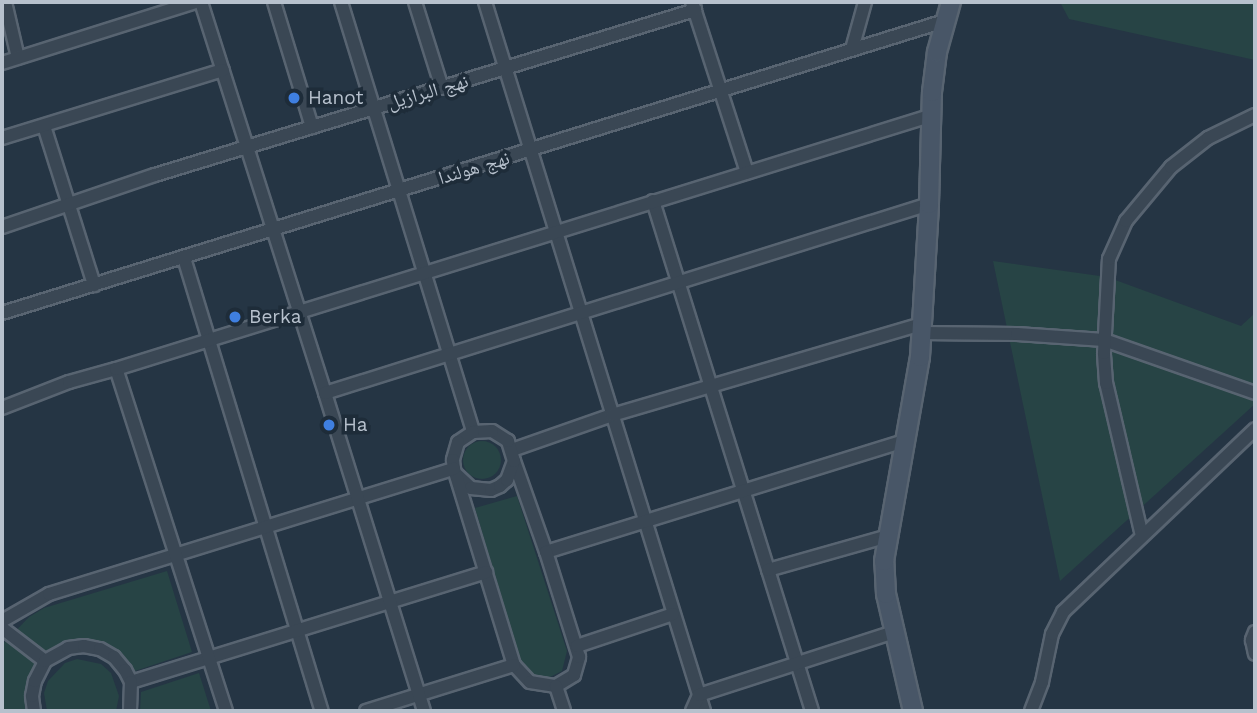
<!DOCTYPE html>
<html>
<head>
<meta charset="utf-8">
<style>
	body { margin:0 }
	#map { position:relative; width:1257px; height:713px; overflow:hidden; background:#253544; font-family:"Work Sans","Noto Naskh Arabic",sans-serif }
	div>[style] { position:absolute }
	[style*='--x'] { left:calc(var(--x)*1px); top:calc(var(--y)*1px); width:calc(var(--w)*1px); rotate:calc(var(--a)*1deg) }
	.green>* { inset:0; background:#274445 }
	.round { border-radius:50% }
	.roads { filter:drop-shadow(2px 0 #586471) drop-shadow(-2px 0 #586471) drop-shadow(0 2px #586471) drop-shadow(0 -2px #586471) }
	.street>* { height:12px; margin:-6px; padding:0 6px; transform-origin:6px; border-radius:6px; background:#3a4754 }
	.secondary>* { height:18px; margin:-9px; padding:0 9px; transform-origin:9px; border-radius:9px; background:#485667 }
	.dots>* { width:19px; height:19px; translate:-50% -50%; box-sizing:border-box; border:4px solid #1e2c39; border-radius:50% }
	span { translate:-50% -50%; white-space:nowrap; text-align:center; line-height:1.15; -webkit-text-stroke:7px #1e2c39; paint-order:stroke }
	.street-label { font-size:19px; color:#b7c1cd }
	.poi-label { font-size:19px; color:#b7c1cd }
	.left { translate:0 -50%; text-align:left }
	.frame { position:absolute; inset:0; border:4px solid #b7c1cd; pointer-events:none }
</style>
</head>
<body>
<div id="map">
	<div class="green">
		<div style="clip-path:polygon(1060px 2px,1255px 2px,1255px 60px,1069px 19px)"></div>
		<div style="clip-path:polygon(993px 261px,1107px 277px,1241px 326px,1255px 313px,1255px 404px,1060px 581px)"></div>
		<div class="round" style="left:463px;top:441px;width:38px;height:38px"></div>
		<div style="clip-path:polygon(517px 496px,567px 651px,562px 671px,544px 680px,530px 676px,521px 664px,475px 508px)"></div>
		<div style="clip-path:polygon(167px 571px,192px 652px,135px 671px,120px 652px,104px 643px,86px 639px,67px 642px,50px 650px,36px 663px,28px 680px,25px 698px,27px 711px,2px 711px,2px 645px,29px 617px,44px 608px)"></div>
		<div style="clip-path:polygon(77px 659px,101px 664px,111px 673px,119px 696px,116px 711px,47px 711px,44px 693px,48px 681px,65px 663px)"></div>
		<div style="clip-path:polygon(199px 673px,211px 711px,140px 711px,141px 692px)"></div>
	</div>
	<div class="roads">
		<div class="street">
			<div style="--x:5;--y:2;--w:57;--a:76.9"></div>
			<div style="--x:201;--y:2;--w:410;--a:72.4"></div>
			<div style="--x:274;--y:2;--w:131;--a:73.1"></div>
			<div style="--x:341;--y:2;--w:450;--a:72.9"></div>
			<div style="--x:415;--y:2;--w:90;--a:72.6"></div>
			<div style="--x:485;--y:2;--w:742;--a:72.83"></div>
			<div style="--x:692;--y:2;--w:179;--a:72.1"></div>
			<div style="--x:852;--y:49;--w:49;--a:-74.5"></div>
			<div style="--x:2;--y:63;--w:202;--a:-17.5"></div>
			<div style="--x:44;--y:126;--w:167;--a:72.5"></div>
			<div style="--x:2;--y:138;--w:231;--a:-17.1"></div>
			<div style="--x:653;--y:201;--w:534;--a:72.68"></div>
			<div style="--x:2;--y:227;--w:162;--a:-18.8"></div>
			<div style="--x:155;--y:175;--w:565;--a:-16.99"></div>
			<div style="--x:184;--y:258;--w:474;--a:73.1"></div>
			<div style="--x:2;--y:313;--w:987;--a:-17.21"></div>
			<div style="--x:921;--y:333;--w:96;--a:0.6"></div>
			<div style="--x:1017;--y:334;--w:87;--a:3.9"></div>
			<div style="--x:1104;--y:340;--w:160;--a:19.3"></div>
			<div style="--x:2;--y:408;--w:72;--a:-21.2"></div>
			<div style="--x:69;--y:382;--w:49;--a:-15.5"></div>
			<div style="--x:512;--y:450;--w:106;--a:-19.3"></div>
			<div style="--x:612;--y:415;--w:322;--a:-16.4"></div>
			<div style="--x:514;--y:461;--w:96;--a:70.6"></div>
			<div style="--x:546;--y:552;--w:376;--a:-17.2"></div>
			<div style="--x:457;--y:475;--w:19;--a:43"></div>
			<div style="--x:471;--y:488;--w:20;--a:6"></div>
			<div style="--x:491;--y:490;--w:10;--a:-24"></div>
			<div style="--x:500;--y:486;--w:9;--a:-41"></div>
			<div style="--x:507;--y:480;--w:20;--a:-70"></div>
			<div style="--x:514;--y:461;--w:21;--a:-107"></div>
			<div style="--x:508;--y:441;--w:19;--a:-148"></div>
			<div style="--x:492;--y:431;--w:19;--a:177"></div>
			<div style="--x:473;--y:432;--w:18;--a:146"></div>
			<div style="--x:458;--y:442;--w:19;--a:106"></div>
			<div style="--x:453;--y:460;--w:9;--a:84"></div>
			<div style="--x:454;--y:469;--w:205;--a:73"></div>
			<div style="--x:514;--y:665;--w:23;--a:47"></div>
			<div style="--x:530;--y:682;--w:26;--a:9"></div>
			<div style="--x:556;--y:686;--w:21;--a:-31"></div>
			<div style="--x:574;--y:675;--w:19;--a:-74"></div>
			<div style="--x:579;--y:657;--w:110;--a:-107.4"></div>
			<div style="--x:1142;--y:536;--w:157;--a:-103.2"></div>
			<div style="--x:1106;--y:383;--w:30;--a:-94"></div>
			<div style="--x:1104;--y:353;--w:94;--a:-87"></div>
			<div style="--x:1109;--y:259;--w:42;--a:-65.9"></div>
			<div style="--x:1126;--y:221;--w:70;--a:-50.2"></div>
			<div style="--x:1171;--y:167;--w:47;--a:-38.1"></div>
			<div style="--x:1208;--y:138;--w:52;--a:-26.1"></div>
			<div style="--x:768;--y:570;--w:125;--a:-15.8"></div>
			<div style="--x:2;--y:621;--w:54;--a:-29.9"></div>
			<div style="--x:49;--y:594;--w:424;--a:-17.2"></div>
			<div style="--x:2;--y:628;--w:54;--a:37.5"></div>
			<div style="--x:1255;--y:632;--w:9;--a:111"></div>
			<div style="--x:1252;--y:640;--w:14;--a:78"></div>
			<div style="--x:577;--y:646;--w:101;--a:-18.4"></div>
			<div style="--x:131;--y:682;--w:372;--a:-17.2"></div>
			<div style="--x:556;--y:686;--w:26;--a:72"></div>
			<div style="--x:34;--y:711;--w:15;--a:-98"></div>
			<div style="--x:32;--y:696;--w:15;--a:-79"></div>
			<div style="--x:35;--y:681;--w:22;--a:-63"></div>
			<div style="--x:45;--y:661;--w:26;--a:-29"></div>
			<div style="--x:68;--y:648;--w:16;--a:-7"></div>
			<div style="--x:84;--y:646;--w:16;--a:11"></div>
			<div style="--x:100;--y:649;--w:16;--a:30"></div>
			<div style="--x:114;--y:657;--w:17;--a:50"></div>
			<div style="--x:125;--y:670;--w:13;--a:63"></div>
			<div style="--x:131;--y:682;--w:29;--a:92"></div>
			<div style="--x:226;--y:711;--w:359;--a:-107.8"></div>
			<div style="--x:116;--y:369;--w:852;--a:-17.27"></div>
			<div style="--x:366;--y:711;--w:155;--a:-17.3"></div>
			<div style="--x:424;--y:711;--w:333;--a:-107.3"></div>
			<div style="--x:325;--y:393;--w:633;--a:-17.38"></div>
			<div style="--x:692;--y:711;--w:17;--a:-66"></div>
			<div style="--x:699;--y:695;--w:205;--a:-17.9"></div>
			<div style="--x:1031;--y:711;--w:31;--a:-69"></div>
			<div style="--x:1042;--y:682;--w:49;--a:-78.2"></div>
			<div style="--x:1052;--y:634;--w:25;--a:-63"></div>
			<div style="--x:1063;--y:612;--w:265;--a:-43.6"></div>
		</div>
		<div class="secondary">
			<div style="--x:913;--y:711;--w:120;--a:-103"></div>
			<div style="--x:886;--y:594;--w:33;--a:-93"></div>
			<div style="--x:884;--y:561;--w:207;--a:-80"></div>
			<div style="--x:920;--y:357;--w:153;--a:-86.6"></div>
			<div style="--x:929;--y:204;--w:112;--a:-88.5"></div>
			<div style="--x:932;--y:92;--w:40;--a:-82.9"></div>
			<div style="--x:937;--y:52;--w:52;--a:-74.4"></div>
		</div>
	</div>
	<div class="dots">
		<div style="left:294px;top:98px;background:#3f7fe0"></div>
		<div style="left:235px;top:317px;background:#3f7fe0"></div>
		<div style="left:329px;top:425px;background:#3f7fe0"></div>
	</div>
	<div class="street-label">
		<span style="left:428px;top:92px;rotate:-16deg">نهج البرازيل</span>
		<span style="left:474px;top:168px;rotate:-17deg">نهج هولندا</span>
	</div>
	<div class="poi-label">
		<span class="left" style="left:308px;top:98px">Hanot</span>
		<span class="left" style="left:249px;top:317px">Berka</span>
		<span class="left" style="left:343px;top:425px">Ha</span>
	</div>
	<div class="frame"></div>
</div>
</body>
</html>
